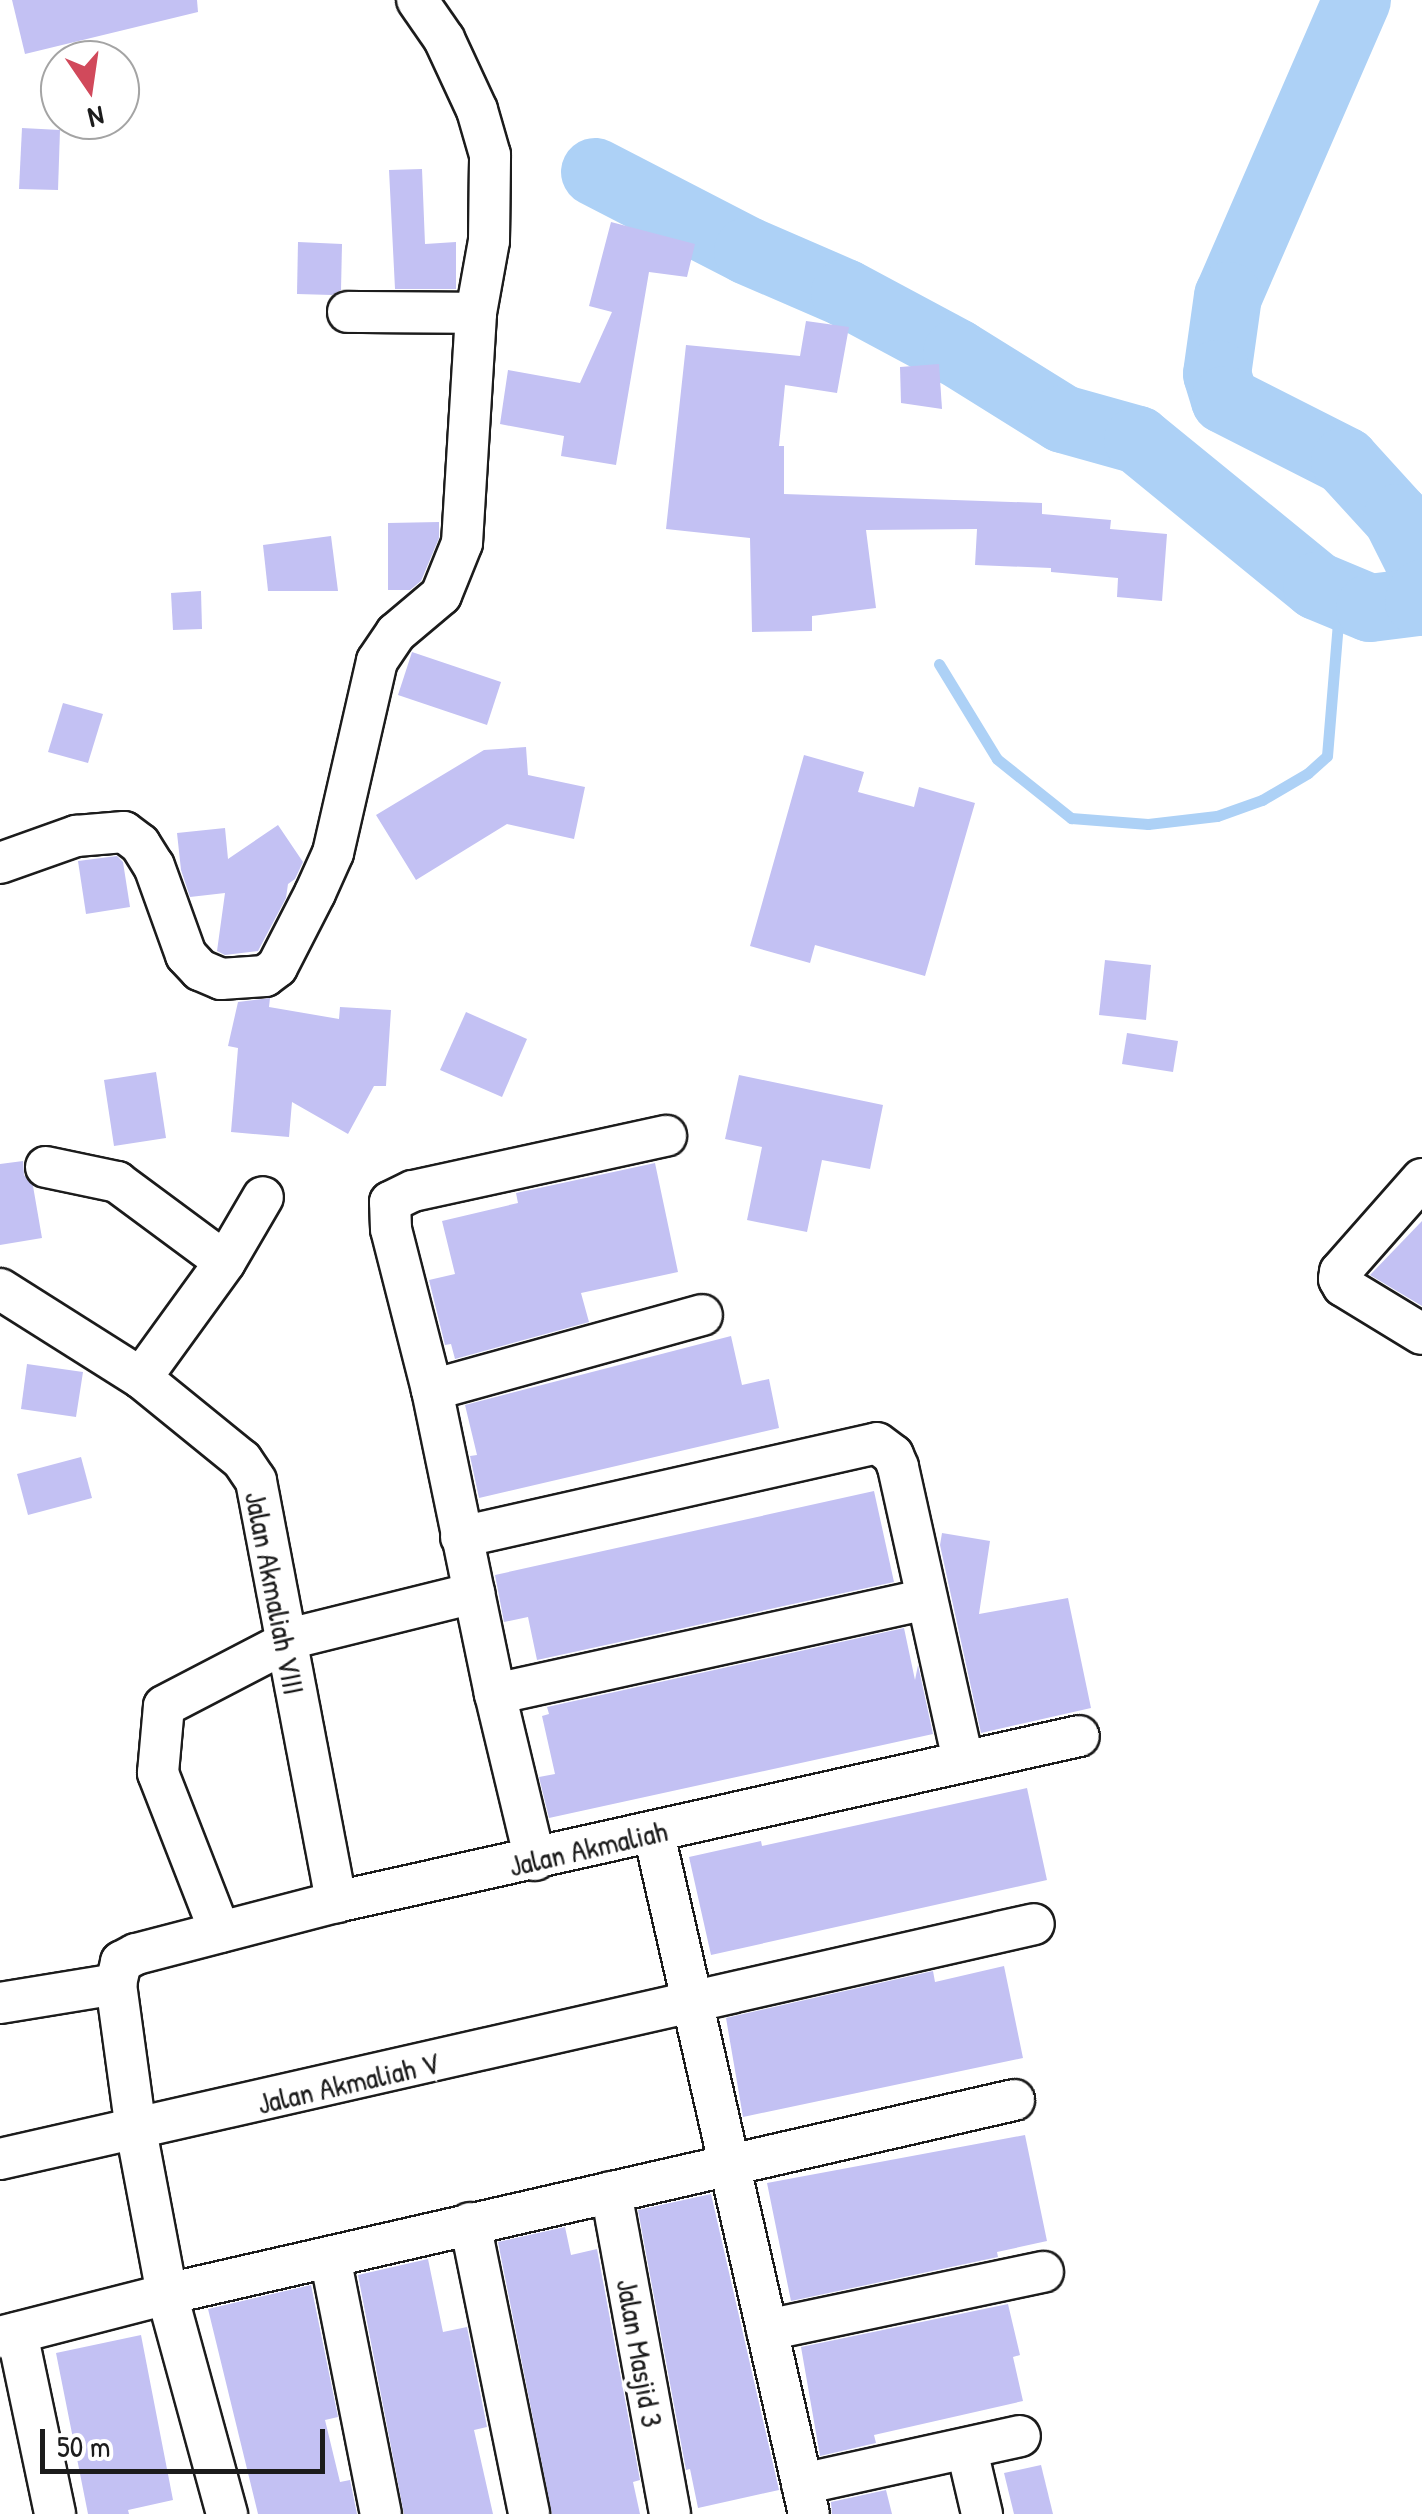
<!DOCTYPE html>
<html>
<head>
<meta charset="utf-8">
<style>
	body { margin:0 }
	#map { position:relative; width:1422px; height:2514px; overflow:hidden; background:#fff; font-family:"Patrick Hand",sans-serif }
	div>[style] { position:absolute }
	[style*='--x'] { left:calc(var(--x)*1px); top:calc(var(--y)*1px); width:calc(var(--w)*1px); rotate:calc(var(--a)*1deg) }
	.stream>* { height:11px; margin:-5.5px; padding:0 5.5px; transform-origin:5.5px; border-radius:5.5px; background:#add1f6 }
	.river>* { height:68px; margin:-34px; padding:0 34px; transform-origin:34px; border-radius:34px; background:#add1f6 }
	.building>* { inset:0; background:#c3c1f3 }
	.roads { filter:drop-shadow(2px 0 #1c1c1c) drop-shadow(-2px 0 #1c1c1c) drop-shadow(0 2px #1c1c1c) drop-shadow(0 -2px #1c1c1c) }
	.minor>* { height:40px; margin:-20px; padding:0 20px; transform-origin:20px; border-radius:20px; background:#fff }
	span { translate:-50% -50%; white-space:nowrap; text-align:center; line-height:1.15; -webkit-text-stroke:9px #fff; paint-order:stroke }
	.street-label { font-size:30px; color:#1c1c1c }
	.north { position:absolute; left:40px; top:40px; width:100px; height:100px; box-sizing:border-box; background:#fff; border:2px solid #a4a4a4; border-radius:50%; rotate:167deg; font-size:28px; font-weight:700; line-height:40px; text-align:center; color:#1c1c1c }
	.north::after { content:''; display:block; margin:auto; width:35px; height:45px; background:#d1495b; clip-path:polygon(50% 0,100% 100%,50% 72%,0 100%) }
	.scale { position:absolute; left:40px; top:2429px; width:285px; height:45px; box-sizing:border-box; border:5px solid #1c1c1c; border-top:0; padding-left:12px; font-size:30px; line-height:35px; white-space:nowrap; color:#1c1c1c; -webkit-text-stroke:8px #fff; paint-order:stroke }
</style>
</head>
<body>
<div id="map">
	<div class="stream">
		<div style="--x:939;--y:664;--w:111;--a:58.6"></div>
		<div style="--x:997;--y:759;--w:95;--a:38.6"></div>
		<div style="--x:1071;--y:818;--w:77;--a:4.5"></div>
		<div style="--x:1148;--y:824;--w:69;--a:-6.6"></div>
		<div style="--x:1217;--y:816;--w:48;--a:-19.6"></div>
		<div style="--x:1262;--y:800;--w:53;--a:-30.4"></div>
		<div style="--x:1308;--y:773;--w:25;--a:-42"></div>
		<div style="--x:1327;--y:756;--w:133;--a:-85.3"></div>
		<div style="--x:1338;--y:623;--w:35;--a:-25"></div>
	</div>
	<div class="river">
		<div style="--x:1357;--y:0;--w:323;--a:113.5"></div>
		<div style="--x:1228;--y:296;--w:79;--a:98"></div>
		<div style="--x:1217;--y:374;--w:27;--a:73"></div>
		<div style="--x:1225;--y:400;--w:135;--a:26.9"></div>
		<div style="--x:1345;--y:461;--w:77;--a:47.6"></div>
		<div style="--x:1397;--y:518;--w:56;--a:63.4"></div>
		<div style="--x:595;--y:172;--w:172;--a:27.3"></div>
		<div style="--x:748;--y:251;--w:106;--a:23.4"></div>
		<div style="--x:845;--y:293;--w:127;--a:28.2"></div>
		<div style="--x:957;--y:353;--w:125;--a:31.9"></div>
		<div style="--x:1063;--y:419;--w:78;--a:15.6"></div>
		<div style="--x:1138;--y:440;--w:231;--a:39.2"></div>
		<div style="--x:1317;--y:586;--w:57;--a:22.5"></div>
		<div style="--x:1370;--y:608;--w:49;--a:-7"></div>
		<div style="--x:1419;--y:602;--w:9;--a:-69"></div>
	</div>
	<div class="building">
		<div style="clip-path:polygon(12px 0,197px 0,198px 12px,25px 54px)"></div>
		<div style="clip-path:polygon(22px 128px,60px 130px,58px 190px,19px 189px)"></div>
		<div style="clip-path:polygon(422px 169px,425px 244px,456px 242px,456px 289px,395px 289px,389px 170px)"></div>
		<div style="clip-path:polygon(611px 222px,695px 244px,687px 277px,649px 272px,616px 465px,561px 456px,564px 436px,500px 424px,508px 370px,580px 383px,612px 312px,589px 306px)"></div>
		<div style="clip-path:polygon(298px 242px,342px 244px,341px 290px,332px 295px,297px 294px)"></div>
		<div style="clip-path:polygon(806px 321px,849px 327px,837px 393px,785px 385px,779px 446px,784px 446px,784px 494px,1042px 503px,1042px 514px,1111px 520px,1110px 529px,1167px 534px,1162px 601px,1117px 597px,1118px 578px,1051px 572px,1051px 568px,975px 565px,977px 529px,866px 530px,876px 608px,812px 616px,812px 631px,752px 632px,750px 538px,666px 529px,686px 345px,800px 356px)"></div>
		<div style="clip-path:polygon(939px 364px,942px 409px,901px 403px,900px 367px)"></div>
		<div style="clip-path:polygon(439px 522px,439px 538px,421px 581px,410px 590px,388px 590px,388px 523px)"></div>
		<div style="clip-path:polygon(331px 536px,338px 591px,268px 591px,263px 545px)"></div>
		<div style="clip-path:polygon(201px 591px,202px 629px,173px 630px,171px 593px)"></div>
		<div style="clip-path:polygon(412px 652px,501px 682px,487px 725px,398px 695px)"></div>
		<div style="clip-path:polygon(63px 703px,103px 714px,88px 763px,48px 752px)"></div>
		<div style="clip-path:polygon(526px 747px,528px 775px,585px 787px,574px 839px,507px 824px,416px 880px,376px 815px,484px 750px)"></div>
		<div style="clip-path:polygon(804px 755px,864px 772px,858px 792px,914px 807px,919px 787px,975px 803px,925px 976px,815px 945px,810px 963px,750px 946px)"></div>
		<div style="clip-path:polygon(278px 825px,303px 862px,295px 879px,288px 884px,286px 898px,258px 951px,225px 955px,217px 951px,225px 893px,190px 897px,181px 870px,177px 833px,225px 828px,228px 859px)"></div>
		<div style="clip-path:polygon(117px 856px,123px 862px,130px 907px,86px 914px,78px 861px)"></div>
		<div style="clip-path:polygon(1105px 960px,1151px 965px,1146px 1020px,1099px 1015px)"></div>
		<div style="clip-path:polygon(270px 998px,269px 1007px,339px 1019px,340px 1007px,391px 1010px,386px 1086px,374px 1086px,348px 1134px,292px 1102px,289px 1137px,231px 1132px,238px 1048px,228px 1046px,238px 1002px)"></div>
		<div style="clip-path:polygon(466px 1012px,527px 1039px,502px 1097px,440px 1070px)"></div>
		<div style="clip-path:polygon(1127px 1033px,1178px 1041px,1173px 1072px,1122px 1064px)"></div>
		<div style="clip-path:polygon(156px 1072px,166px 1138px,114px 1146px,104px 1080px)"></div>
		<div style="clip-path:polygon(739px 1075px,883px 1105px,870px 1169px,822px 1160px,807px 1232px,747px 1220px,762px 1147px,725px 1139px)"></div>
		<div style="clip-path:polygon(23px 1161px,24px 1175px,33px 1186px,42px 1238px,0 1245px,0 1164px)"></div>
		<div style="clip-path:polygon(655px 1163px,678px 1272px,581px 1293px,589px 1322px,455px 1359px,451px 1344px,445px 1345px,429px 1280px,455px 1274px,442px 1221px,518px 1203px,516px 1193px)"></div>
		<div style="clip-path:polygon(1422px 1221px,1422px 1306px,1370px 1275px)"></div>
		<div style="clip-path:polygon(731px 1336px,742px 1385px,769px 1379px,779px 1428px,479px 1498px,470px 1456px,477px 1455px,465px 1405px)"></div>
		<div style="clip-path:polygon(27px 1364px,83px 1372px,76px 1417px,21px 1409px)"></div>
		<div style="clip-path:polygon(81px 1457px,92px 1498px,28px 1515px,17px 1474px)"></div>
		<div style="clip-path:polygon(874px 1491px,894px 1582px,537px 1660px,528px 1617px,504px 1622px,495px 1575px)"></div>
		<div style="clip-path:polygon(942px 1533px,990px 1541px,979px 1614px,1068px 1598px,1091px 1708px,981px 1733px,940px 1545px)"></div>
		<div style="clip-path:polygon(904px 1628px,915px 1680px,918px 1665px,933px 1734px,549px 1818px,539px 1777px,555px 1774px,542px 1716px,549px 1714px,547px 1707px)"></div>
		<div style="clip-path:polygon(1027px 1788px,1047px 1880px,711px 1955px,689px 1857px,761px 1841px,762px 1846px)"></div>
		<div style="clip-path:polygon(1004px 1966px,1023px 2058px,743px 2117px,726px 2018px,933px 1971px,935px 1982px)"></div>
		<div style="clip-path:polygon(1025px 2135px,1047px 2241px,997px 2252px,998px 2257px,791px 2301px,767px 2183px)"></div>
		<div style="clip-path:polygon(711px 2194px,779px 2490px,698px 2508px,690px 2469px,686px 2470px,638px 2210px)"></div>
		<div style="clip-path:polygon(565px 2227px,571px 2255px,597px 2249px,640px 2480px,633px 2482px,640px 2514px,552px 2514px,498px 2242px)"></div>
		<div style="clip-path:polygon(428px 2259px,443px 2332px,467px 2327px,487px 2427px,474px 2430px,493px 2514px,404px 2514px,358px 2275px)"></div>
		<div style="clip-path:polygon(311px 2285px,338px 2417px,325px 2420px,340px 2482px,350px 2480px,357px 2514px,258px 2514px,208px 2309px)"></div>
		<div style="clip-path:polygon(1008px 2304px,1020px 2355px,1013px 2357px,1023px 2401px,874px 2435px,876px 2443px,820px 2456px,801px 2347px)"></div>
		<div style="clip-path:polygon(141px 2335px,173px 2500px,128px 2510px,129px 2514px,88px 2514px,56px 2353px)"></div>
		<div style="clip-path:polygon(1041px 2465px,1053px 2514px,1014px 2514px,1004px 2473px)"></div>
		<div style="clip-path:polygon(886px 2490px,892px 2514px,832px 2514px,831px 2502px)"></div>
	</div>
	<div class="roads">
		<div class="minor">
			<div style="--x:348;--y:312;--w:128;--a:0.4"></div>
			<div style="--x:0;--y:863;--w:81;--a:-19.6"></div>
			<div style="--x:76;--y:836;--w:48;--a:-4.8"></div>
			<div style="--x:124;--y:832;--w:20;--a:37"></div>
			<div style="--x:140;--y:844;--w:26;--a:58"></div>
			<div style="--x:154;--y:866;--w:95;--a:70.2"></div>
			<div style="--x:186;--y:955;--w:21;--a:47"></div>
			<div style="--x:200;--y:970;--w:23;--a:23"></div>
			<div style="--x:221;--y:979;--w:44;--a:-3.9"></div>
			<div style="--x:265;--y:976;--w:15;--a:-37"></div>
			<div style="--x:277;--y:967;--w:83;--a:-62.8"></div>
			<div style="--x:315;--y:893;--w:44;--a:-65.8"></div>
			<div style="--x:333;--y:853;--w:197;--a:-77.1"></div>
			<div style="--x:377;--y:661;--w:34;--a:-56"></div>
			<div style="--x:396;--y:633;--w:59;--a:-40.2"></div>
			<div style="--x:441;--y:595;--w:56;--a:-68"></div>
			<div style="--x:462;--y:543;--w:230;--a:-86.5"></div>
			<div style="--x:476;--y:313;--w:73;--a:-79.8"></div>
			<div style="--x:489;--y:241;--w:86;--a:-89.3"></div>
			<div style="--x:490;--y:155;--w:47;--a:-106.1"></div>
			<div style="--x:477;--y:110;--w:78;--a:-114.9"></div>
			<div style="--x:444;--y:39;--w:47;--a:-124.7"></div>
			<div style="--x:46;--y:1167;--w:73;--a:11.9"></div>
			<div style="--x:117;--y:1182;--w:134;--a:36.5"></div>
			<div style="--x:1422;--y:1179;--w:124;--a:131.4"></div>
			<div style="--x:1340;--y:1272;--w:7;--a:98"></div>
			<div style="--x:1339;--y:1279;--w:8;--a:60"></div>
			<div style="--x:1343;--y:1286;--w:92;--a:31.3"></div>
			<div style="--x:0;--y:1289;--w:167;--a:32.3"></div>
			<div style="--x:141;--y:1378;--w:130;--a:39.1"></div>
			<div style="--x:242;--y:1460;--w:25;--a:56"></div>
			<div style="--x:256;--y:1481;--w:429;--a:79.2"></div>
			<div style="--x:141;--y:1378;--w:143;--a:-54.1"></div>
			<div style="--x:225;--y:1262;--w:75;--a:-59.7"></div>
			<div style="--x:432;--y:1390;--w:280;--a:-15.5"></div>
			<div style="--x:461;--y:1537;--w:426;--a:-12.7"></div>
			<div style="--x:877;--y:1443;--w:20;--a:37"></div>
			<div style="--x:893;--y:1455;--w:13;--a:67"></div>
			<div style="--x:898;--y:1467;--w:300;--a:77.5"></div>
			<div style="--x:284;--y:1640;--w:196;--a:-13.9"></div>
			<div style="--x:495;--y:1694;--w:441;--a:-12.4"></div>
			<div style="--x:654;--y:1834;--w:697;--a:77.16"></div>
			<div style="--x:535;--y:1860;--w:171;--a:-103.5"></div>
			<div style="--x:495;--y:1694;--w:310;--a:-101.7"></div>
			<div style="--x:432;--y:1390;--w:166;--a:-104.3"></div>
			<div style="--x:391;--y:1229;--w:27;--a:-92"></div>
			<div style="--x:390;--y:1202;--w:25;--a:-26"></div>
			<div style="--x:413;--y:1191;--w:259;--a:-12.3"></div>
			<div style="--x:220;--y:1932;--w:171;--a:-111.3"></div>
			<div style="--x:158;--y:1773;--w:67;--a:-84.9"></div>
			<div style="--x:164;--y:1706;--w:136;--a:-27.5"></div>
			<div style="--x:0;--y:2003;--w:118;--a:-9.3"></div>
			<div style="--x:0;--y:2159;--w:1060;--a:-12.8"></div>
			<div style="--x:611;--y:2192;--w:327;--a:79.6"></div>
			<div style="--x:470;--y:2223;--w:297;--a:78.5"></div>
			<div style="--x:330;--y:2257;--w:262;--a:78.8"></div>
			<div style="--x:767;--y:2330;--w:282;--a:-11.9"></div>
			<div style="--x:17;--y:2333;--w:185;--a:78.1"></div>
			<div style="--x:0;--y:2337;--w:172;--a:-14.4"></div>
			<div style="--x:167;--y:2294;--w:869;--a:-12.9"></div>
			<div style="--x:967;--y:2450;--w:66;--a:76.8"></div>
			<div style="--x:802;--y:2484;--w:223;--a:-12.4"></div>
			<div style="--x:227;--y:2514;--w:228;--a:-105.3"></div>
			<div style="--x:167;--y:2294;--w:167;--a:-100.7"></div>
			<div style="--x:136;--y:2130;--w:147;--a:-97.8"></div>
			<div style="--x:116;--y:1984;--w:23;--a:-77"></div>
			<div style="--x:121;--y:1962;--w:17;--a:-28"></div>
			<div style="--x:136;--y:1954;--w:207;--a:-14.6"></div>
			<div style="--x:336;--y:1902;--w:761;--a:-12.59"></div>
		</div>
	</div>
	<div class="street-label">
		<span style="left:275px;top:1593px;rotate:79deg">Jalan Akmaliah VIII</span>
		<span style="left:588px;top:1848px;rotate:-13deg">Jalan Akmaliah</span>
		<span style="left:348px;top:2083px;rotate:-13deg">Jalan Akmaliah V</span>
		<span style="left:640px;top:2353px;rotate:80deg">Jalan Masjid 3</span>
	</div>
	<div class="north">N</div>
	<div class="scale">50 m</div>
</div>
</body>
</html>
